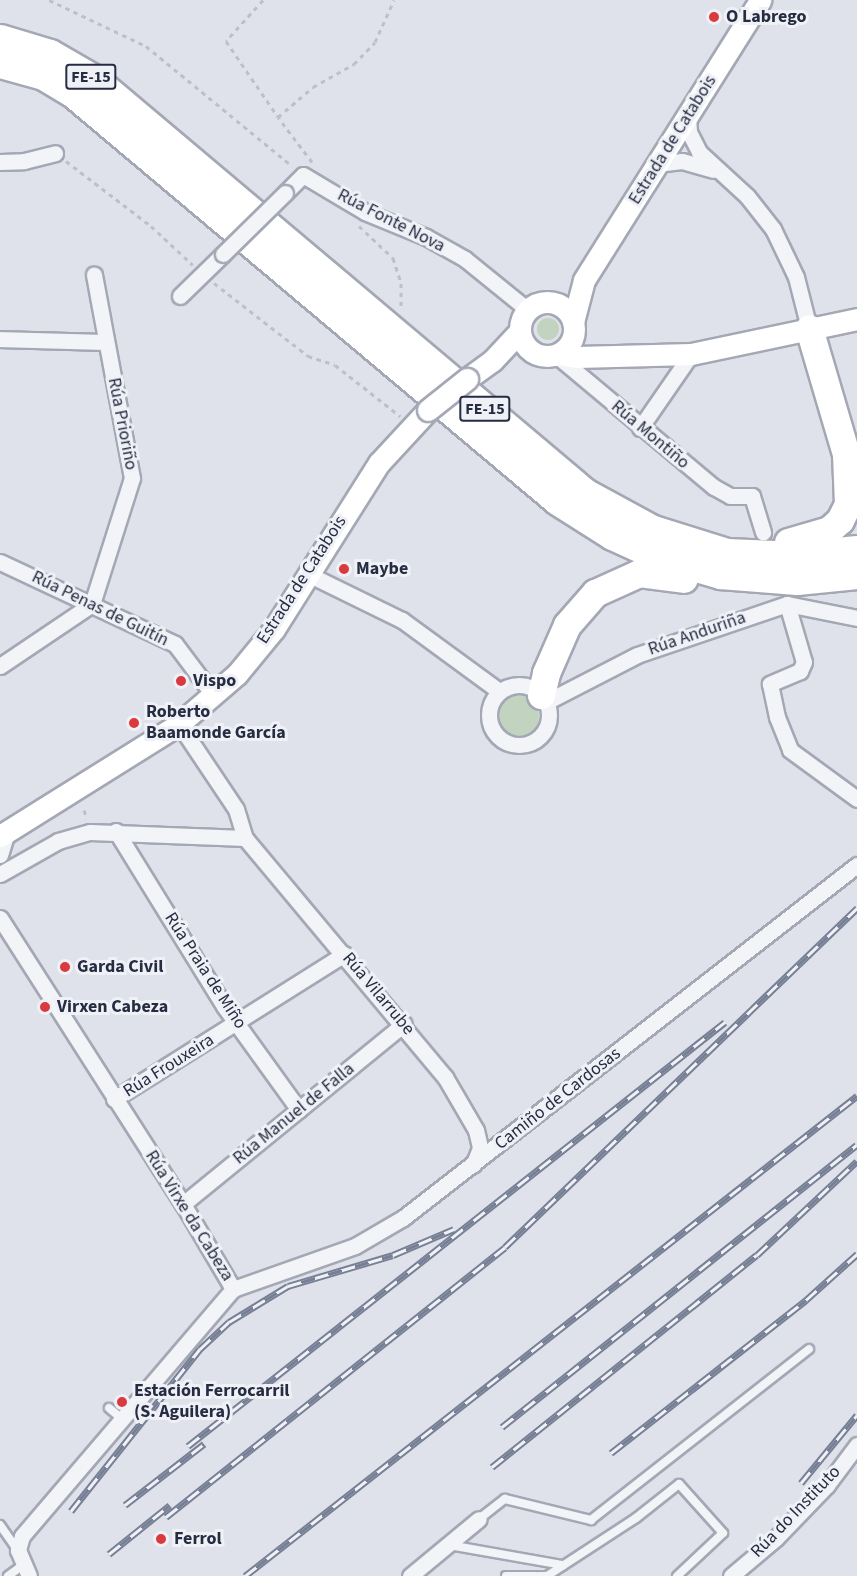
<!DOCTYPE html>
<html>
<head>
<meta charset="utf-8">
<style>
	body { margin:0 }
	#map { position:relative; width:857px; height:1576px; overflow:hidden; background:#dfe2ea; font-family:"Source Sans 3",sans-serif }
	div>[style] { position:absolute }
	[style*='--x'] { left:calc(var(--x)*1px); top:calc(var(--y)*1px); width:calc(var(--w)*1px); rotate:calc(var(--a)*1deg) }
	.green>* { inset:0; background:#c2d4bf }
	.round { border-radius:50% }
	.path>* { height:3px; margin-top:-1.5px; transform-origin:0; background:repeating-linear-gradient(90deg,#bdc0c9 0 4.5px,transparent 0 9px) }
	.roads { filter:drop-shadow(2px 0 #a4a8b4) drop-shadow(-2px 0 #a4a8b4) drop-shadow(0 2px #a4a8b4) drop-shadow(0 -2px #a4a8b4) }
	.lane>* { height:8px; margin:-4px; padding:0 4px; transform-origin:4px; border-radius:4px; background:#f2f4f8 }
	.street>* { height:15px; margin:-7.5px; padding:0 7.5px; transform-origin:7.5px; border-radius:7.5px; background:#f2f4f8 }
	.street>.ring { margin:-7.5px; padding:0; box-sizing:content-box; background:none; border:15px solid #f2f4f8; border-radius:50% }
	.secondary>* { height:21px; margin:-10.5px; padding:0 10.5px; transform-origin:10.5px; border-radius:10.5px; background:#fff }
	.secondary>.ring { margin:-10.5px; padding:0; box-sizing:content-box; background:none; border:21px solid #fff; border-radius:50% }
	.highway>* { height:27px; margin:-13.5px; padding:0 13.5px; transform-origin:13.5px; border-radius:13.5px; background:#fff }
	.rail>* { height:7px; margin-top:-3.5px; transform-origin:0; background:repeating-linear-gradient(90deg,#eff1f7 0 14px,#777f95 0 28px); box-sizing:border-box; border-block:2px solid #777f95 }
	.bridges { filter:drop-shadow(2px 0 #a4a8b4) drop-shadow(-2px 0 #a4a8b4) drop-shadow(0 2px #a4a8b4) drop-shadow(0 -2px #a4a8b4) }
	.street-bridge>* { height:15px; margin:-7.5px; padding:0 7.5px; transform-origin:7.5px; border-radius:7.5px; background:#f2f4f8 }
	.secondary-bridge>* { height:21px; margin:-10.5px; padding:0 10.5px; transform-origin:10.5px; border-radius:10.5px; background:#fff }
	.dots>* { width:16px; height:16px; translate:-50% -50%; box-sizing:border-box; border:3px solid #eff1f7; border-radius:50% }
	span { translate:-50% -50%; white-space:nowrap; text-align:center; line-height:1.15; -webkit-text-stroke:6px #eff1f7; paint-order:stroke }
	.shield-label span { padding:2px 4px; background:#eff1f7; border:2px solid; border-radius:4px; -webkit-text-stroke-width:0 }
	.shield-label { font-size:16px; color:#262d42; font-weight:700 }
	.poi-label { font-size:18px; color:#262d42; font-weight:700 }
	.left { translate:0 -50%; text-align:left }
	.street-label { font-size:18px; color:#262d42 }
</style>
</head>
<body>
<div id="map">
	<div class="green">
		<div class="round" style="left:537px;top:318px;width:22px;height:22px"></div>
		<div class="round" style="left:497px;top:695px;width:42px;height:42px"></div>
	</div>
	<div class="path">
		<div style="--x:49;--y:0;--w:107;--a:25.4"></div>
		<div style="--x:146;--y:46;--w:189;--a:39.4"></div>
		<div style="--x:263;--y:0;--w:55;--a:132.1"></div>
		<div style="--x:226;--y:41;--w:92;--a:55.6"></div>
		<div style="--x:66;--y:161;--w:107;--a:37.4"></div>
		<div style="--x:151;--y:226;--w:57;--a:42.9"></div>
		<div style="--x:312;--y:162;--w:56;--a:-127.1"></div>
		<div style="--x:278;--y:117;--w:46;--a:-40.6"></div>
		<div style="--x:313;--y:87;--w:47;--a:-29.3"></div>
		<div style="--x:354;--y:64;--w:30;--a:-46"></div>
		<div style="--x:375;--y:42;--w:46;--a:-65.7"></div>
		<div style="--x:359;--y:226;--w:47;--a:43.3"></div>
		<div style="--x:393;--y:258;--w:26;--a:72"></div>
		<div style="--x:401;--y:283;--w:26;--a:90"></div>
		<div style="--x:214;--y:283;--w:119;--a:37.8"></div>
		<div style="--x:308;--y:356;--w:28;--a:18"></div>
		<div style="--x:335;--y:365;--w:83;--a:38.1"></div>
		<div style="--x:84;--y:810;--w:9;--a:72"></div>
	</div>
	<div class="roads">
		<div class="lane">
			<div style="--x:109;--y:1408;--w:16;--a:40"></div>
			<div style="--x:479;--y:1519;--w:33;--a:-38"></div>
			<div style="--x:505;--y:1499;--w:89;--a:13.7"></div>
			<div style="--x:591;--y:1520;--w:277;--a:-38.1"></div>
			<div style="--x:0;--y:1525;--w:29;--a:55"></div>
			<div style="--x:449;--y:1545;--w:116;--a:10"></div>
			<div style="--x:8;--y:1576;--w:19;--a:-36"></div>
			<div style="--x:506;--y:1576;--w:29;--a:0"></div>
			<div style="--x:539;--y:1576;--w:8;--a:0"></div>
			<div style="--x:547;--y:1576;--w:106;--a:-33.1"></div>
			<div style="--x:636;--y:1518;--w:55;--a:-38.3"></div>
			<div style="--x:679;--y:1484;--w:66;--a:48.1"></div>
			<div style="--x:723;--y:1533;--w:63;--a:136.9"></div>
		</div>
		<div class="street">
			<div style="--x:688;--y:117;--w:15;--a:86"></div>
			<div style="--x:689;--y:132;--w:22;--a:63"></div>
			<div style="--x:699;--y:152;--w:65;--a:42.5"></div>
			<div style="--x:747;--y:196;--w:42;--a:51.8"></div>
			<div style="--x:773;--y:229;--w:53;--a:64.4"></div>
			<div style="--x:796;--y:277;--w:53;--a:75.7"></div>
			<div style="--x:0;--y:162;--w:24;--a:-2"></div>
			<div style="--x:24;--y:161;--w:32;--a:-14"></div>
			<div style="--x:657;--y:164;--w:25;--a:-7"></div>
			<div style="--x:682;--y:161;--w:32;--a:16"></div>
			<div style="--x:285;--y:193;--w:25;--a:-45"></div>
			<div style="--x:303;--y:175;--w:72;--a:30.8"></div>
			<div style="--x:365;--y:212;--w:66;--a:22.3"></div>
			<div style="--x:426;--y:237;--w:45;--a:29.4"></div>
			<div style="--x:465;--y:259;--w:81;--a:39"></div>
			<div style="--x:180;--y:296;--w:60;--a:-44.3"></div>
			<div style="--x:0;--y:339;--w:106;--a:1.6"></div>
			<div style="--x:556;--y:355;--w:206;--a:39.9"></div>
			<div style="--x:714;--y:487;--w:18;--a:29"></div>
			<div style="--x:730;--y:496;--w:22;--a:0"></div>
			<div style="--x:752;--y:496;--w:38;--a:73"></div>
			<div style="--x:640;--y:428;--w:90;--a:-55.4"></div>
			<div style="--x:0;--y:562;--w:193;--a:25.1"></div>
			<div style="--x:175;--y:644;--w:65;--a:53.1"></div>
			<div style="--x:310;--y:575;--w:102;--a:26.1"></div>
			<div style="--x:402;--y:620;--w:120;--a:36.2"></div>
			<div style="--x:92;--y:604;--w:132;--a:-72.4"></div>
			<div style="--x:132;--y:478;--w:207;--a:-100.6"></div>
			<div style="--x:787;--y:604;--w:60;--a:73.7"></div>
			<div style="--x:804;--y:662;--w:10;--a:114"></div>
			<div style="--x:800;--y:671;--w:33;--a:157"></div>
			<div style="--x:770;--y:684;--w:34;--a:78"></div>
			<div style="--x:777;--y:717;--w:35;--a:68"></div>
			<div style="--x:790;--y:750;--w:83;--a:36.2"></div>
			<div style="--x:0;--y:666;--w:111;--a:-34"></div>
			<div class="ring" style="left:489px;top:685px;width:45px;height:45px"></div>
			<div style="--x:546;--y:702;--w:102;--a:-27.3"></div>
			<div style="--x:637;--y:655;--w:158;--a:-18.8"></div>
			<div style="--x:787;--y:604;--w:71;--a:11.3"></div>
			<div style="--x:179;--y:724;--w:102;--a:56.2"></div>
			<div style="--x:236;--y:809;--w:30;--a:73"></div>
			<div style="--x:245;--y:838;--w:312;--a:50.1"></div>
			<div style="--x:445;--y:1077;--w:61;--a:59.7"></div>
			<div style="--x:476;--y:1130;--w:18;--a:77"></div>
			<div style="--x:480;--y:1148;--w:18;--a:112"></div>
			<div style="--x:116;--y:831;--w:206;--a:58.3"></div>
			<div style="--x:224;--y:1006;--w:128;--a:54.2"></div>
			<div style="--x:0;--y:855;--w:24;--a:-73"></div>
			<div style="--x:0;--y:874;--w:67;--a:-29.6"></div>
			<div style="--x:58;--y:841;--w:33;--a:-16"></div>
			<div style="--x:90;--y:832;--w:155;--a:2.2"></div>
			<div style="--x:0;--y:918;--w:340;--a:57.4"></div>
			<div style="--x:183;--y:1204;--w:99;--a:59.5"></div>
			<div style="--x:233;--y:1289;--w:325;--a:130.5"></div>
			<div style="--x:22;--y:1536;--w:15;--a:106"></div>
			<div style="--x:18;--y:1550;--w:28;--a:67"></div>
			<div style="--x:114;--y:1099;--w:272;--a:-32.2"></div>
			<div style="--x:183;--y:1204;--w:285;--a:-39.2"></div>
			<div style="--x:233;--y:1289;--w:129;--a:-19.4"></div>
			<div style="--x:355;--y:1246;--w:56;--a:-30.3"></div>
			<div style="--x:403;--y:1218;--w:575;--a:-37.87"></div>
			<div style="--x:410;--y:1576;--w:89;--a:-39.6"></div>
			<div style="--x:731;--y:1576;--w:59;--a:-40.2"></div>
			<div style="--x:776;--y:1538;--w:74;--a:-46.1"></div>
			<div style="--x:827;--y:1485;--w:50;--a:-53.1"></div>
		</div>
		<div class="secondary">
			<div class="ring" style="left:520px;top:302px;width:33px;height:33px"></div>
			<div style="--x:573;--y:322;--w:43;--a:-75.3"></div>
			<div style="--x:584;--y:280;--w:331;--a:-57.8"></div>
			<div style="--x:558;--y:354;--w:19;--a:9"></div>
			<div style="--x:577;--y:357;--w:114;--a:-1.5"></div>
			<div style="--x:691;--y:354;--w:170;--a:-11.9"></div>
			<div style="--x:467;--y:379;--w:31;--a:-36"></div>
			<div style="--x:492;--y:361;--w:41;--a:-47"></div>
			<div style="--x:0;--y:836;--w:211;--a:-32"></div>
			<div style="--x:179;--y:724;--w:77;--a:-40.8"></div>
			<div style="--x:237;--y:674;--w:58;--a:-50.6"></div>
			<div style="--x:274;--y:629;--w:196;--a:-57.7"></div>
			<div style="--x:379;--y:463;--w:72;--a:-47.2"></div>
		</div>
		<div class="highway">
			<div style="--x:0;--y:38;--w:52;--a:16.7"></div>
			<div style="--x:50;--y:53;--w:52;--a:30"></div>
			<div style="--x:95;--y:79;--w:641;--a:40.13"></div>
			<div style="--x:585;--y:492;--w:77;--a:28.6"></div>
			<div style="--x:653;--y:529;--w:77;--a:17.3"></div>
			<div style="--x:727;--y:552;--w:70;--a:2.5"></div>
			<div style="--x:797;--y:555;--w:60;--a:-5.7"></div>
			<div style="--x:0;--y:64;--w:45;--a:15.6"></div>
			<div style="--x:43;--y:76;--w:35;--a:31"></div>
			<div style="--x:73;--y:94;--w:632;--a:40.06"></div>
			<div style="--x:557;--y:501;--w:65;--a:32.5"></div>
			<div style="--x:612;--y:536;--w:51;--a:24.5"></div>
			<div style="--x:658;--y:557;--w:65;--a:16.2"></div>
			<div style="--x:720;--y:575;--w:77;--a:4.5"></div>
			<div style="--x:797;--y:581;--w:60;--a:-5.7"></div>
			<div style="--x:788;--y:542;--w:43;--a:-16.3"></div>
			<div style="--x:829;--y:530;--w:15;--a:-42"></div>
			<div style="--x:840;--y:520;--w:18;--a:-63"></div>
			<div style="--x:848;--y:504;--w:50;--a:-92.3"></div>
			<div style="--x:846;--y:454;--w:131;--a:-106.4"></div>
			<div style="--x:541;--y:695;--w:23;--a:-77"></div>
			<div style="--x:546;--y:673;--w:52;--a:-66.4"></div>
			<div style="--x:567;--y:625;--w:43;--a:-48.8"></div>
			<div style="--x:595;--y:593;--w:48;--a:-24.4"></div>
			<div style="--x:639;--y:573;--w:45;--a:7.6"></div>
		</div>
	</div>
	<div class="rail">
		<div style="--x:502;--y:1427;--w:453;--a:-38.5"></div>
		<div style="--x:188;--y:1446;--w:684;--a:-38.29"></div>
		<div style="--x:611;--y:1453;--w:248;--a:-38.1"></div>
		<div style="--x:806;--y:1300;--w:69;--a:-42"></div>
		<div style="--x:492;--y:1467;--w:339;--a:-38.7"></div>
		<div style="--x:757;--y:1255;--w:137;--a:-43.2"></div>
		<div style="--x:801;--y:1483;--w:88;--a:-50.5"></div>
		<div style="--x:125;--y:1505;--w:100;--a:-37.7"></div>
		<div style="--x:71;--y:1511;--w:207;--a:-51.5"></div>
		<div style="--x:200;--y:1349;--w:40;--a:-43"></div>
		<div style="--x:229;--y:1322;--w:69;--a:-31.4"></div>
		<div style="--x:288;--y:1286;--w:109;--a:-16.4"></div>
		<div style="--x:393;--y:1255;--w:66;--a:-23.1"></div>
		<div style="--x:166;--y:1517;--w:433;--a:-38.5"></div>
		<div style="--x:505;--y:1247;--w:489;--a:-43.9"></div>
		<div style="--x:109;--y:1554;--w:78;--a:-38.8"></div>
		<div style="--x:245;--y:1576;--w:778;--a:-38.11"></div>
	</div>
	<div class="bridges">
		<div class="street-bridge">
			<div style="--x:223;--y:254;--w:87;--a:-44.5"></div>
		</div>
		<div class="secondary-bridge">
			<div style="--x:428;--y:410;--w:50;--a:-38.5"></div>
		</div>
	</div>
	<div class="dots">
		<div style="left:714px;top:17px;background:#da393e"></div>
		<div style="left:344px;top:569px;background:#da393e"></div>
		<div style="left:181px;top:681px;background:#da393e"></div>
		<div style="left:134px;top:723px;background:#da393e"></div>
		<div style="left:65px;top:967px;background:#da393e"></div>
		<div style="left:45px;top:1007px;background:#da393e"></div>
		<div style="left:122px;top:1402px;background:#da393e"></div>
		<div style="left:161px;top:1539px;background:#da393e"></div>
	</div>
	<div class="shield-label">
		<span style="left:91px;top:77px">FE-15</span>
		<span style="left:485px;top:409px">FE-15</span>
	</div>
	<div class="poi-label">
		<span class="left" style="left:726px;top:17px">O Labrego</span>
		<span class="left" style="left:356px;top:569px">Maybe</span>
		<span class="left" style="left:193px;top:681px">Vispo</span>
		<span class="left" style="left:146px;top:723px">Roberto<br>Baamonde García</span>
		<span class="left" style="left:77px;top:967px">Garda Civil</span>
		<span class="left" style="left:57px;top:1007px">Virxen Cabeza</span>
		<span class="left" style="left:134px;top:1402px">Estación Ferrocarril<br>(S. Aguilera)</span>
		<span class="left" style="left:174px;top:1539px">Ferrol</span>
	</div>
	<div class="street-label">
		<span style="left:673px;top:140px;rotate:-58deg">Estrada de Catabois</span>
		<span style="left:391px;top:221px;rotate:27deg">Rúa Fonte Nova</span>
		<span style="left:122px;top:424px;rotate:79deg">Rúa Prioriño</span>
		<span style="left:650px;top:435px;rotate:40deg">Rúa Montiño</span>
		<span style="left:302px;top:580px;rotate:-57deg">Estrada de Catabois</span>
		<span style="left:100px;top:609px;rotate:26deg">Rúa Penas de Guitín</span>
		<span style="left:697px;top:634px;rotate:-19deg">Rúa Anduriña</span>
		<span style="left:205px;top:971px;rotate:57deg">Rúa Praia de Miño</span>
		<span style="left:378px;top:994px;rotate:50deg">Rúa Vilarrube</span>
		<span style="left:169px;top:1066px;rotate:-32deg">Rúa Frouxeira</span>
		<span style="left:558px;top:1099px;rotate:-38deg">Camiño de Cardosas</span>
		<span style="left:294px;top:1114px;rotate:-39deg">Rúa Manuel de Falla</span>
		<span style="left:189px;top:1216px;rotate:58deg">Rúa Virxe da Cabeza</span>
		<span style="left:796px;top:1512px;rotate:-46deg">Rúa do Instituto</span>
	</div>
</div>
</body>
</html>
